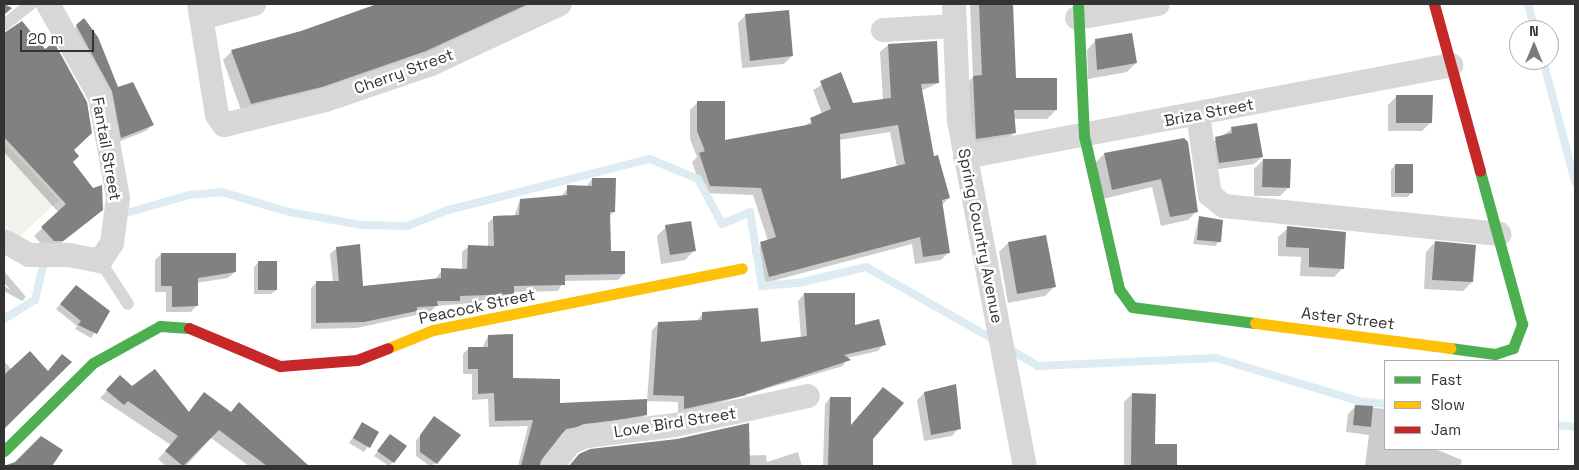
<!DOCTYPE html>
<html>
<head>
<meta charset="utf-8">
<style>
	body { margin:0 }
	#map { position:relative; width:1579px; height:470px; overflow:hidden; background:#fff; font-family:"Space Grotesk",sans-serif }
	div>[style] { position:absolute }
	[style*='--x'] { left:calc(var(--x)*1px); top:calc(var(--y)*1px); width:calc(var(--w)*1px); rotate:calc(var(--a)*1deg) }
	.green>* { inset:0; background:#f0f3ec }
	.shadow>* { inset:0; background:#0003 }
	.stream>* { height:8px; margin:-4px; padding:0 4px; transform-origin:4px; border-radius:4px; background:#ddebf2 }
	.building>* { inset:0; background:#818181 }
	.lane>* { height:12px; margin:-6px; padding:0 6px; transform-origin:6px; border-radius:6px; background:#d7d7d7 }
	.street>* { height:24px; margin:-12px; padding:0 12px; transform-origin:12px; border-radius:12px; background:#d7d7d7 }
	.fast>* { height:11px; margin:-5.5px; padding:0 5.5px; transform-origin:5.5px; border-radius:5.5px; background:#4caf50 }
	.slow>* { height:11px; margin:-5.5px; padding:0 5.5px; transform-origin:5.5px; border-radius:5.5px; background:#ffc107 }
	.jam>* { height:11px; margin:-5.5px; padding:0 5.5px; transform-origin:5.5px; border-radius:5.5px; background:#c62828 }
	span { translate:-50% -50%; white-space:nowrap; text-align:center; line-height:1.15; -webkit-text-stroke:5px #fff; paint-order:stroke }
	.street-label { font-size:16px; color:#333 }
	.frame { position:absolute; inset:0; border:5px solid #333; pointer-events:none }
	.legend { position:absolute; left:1384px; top:360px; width:175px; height:90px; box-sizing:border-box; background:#fff; border:1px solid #adadad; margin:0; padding:6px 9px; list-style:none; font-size:15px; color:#333 }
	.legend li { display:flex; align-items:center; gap:10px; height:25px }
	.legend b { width:25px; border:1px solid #adadad }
	.north { position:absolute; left:1509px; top:20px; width:50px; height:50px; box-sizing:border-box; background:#fff; border:1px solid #adadad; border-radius:50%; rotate:0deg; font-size:14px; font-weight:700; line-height:20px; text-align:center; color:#333 }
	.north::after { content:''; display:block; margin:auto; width:18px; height:22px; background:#7a7a7a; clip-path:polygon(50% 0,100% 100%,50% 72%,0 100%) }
	.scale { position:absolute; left:20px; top:30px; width:74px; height:22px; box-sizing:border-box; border:2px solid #333; border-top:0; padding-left:6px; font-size:15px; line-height:18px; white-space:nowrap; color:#333; -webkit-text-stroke:4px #fff; paint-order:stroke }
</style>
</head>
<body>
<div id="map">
	<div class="green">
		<div style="clip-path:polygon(4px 143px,59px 200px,18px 238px,4px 224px)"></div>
	</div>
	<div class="shadow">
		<div style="clip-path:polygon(4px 4px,29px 4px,8px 5px,4px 15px)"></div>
		<div style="clip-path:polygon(385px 4px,533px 4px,416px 60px,312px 95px,242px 113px,223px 60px,232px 51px,260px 42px,262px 46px)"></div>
		<div style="clip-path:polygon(970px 4px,1011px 4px,1015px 79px,1056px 110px,1047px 119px,1014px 119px,1014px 133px,1005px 142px,968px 147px,964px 86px,973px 77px)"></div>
		<div style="clip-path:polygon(746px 15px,792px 56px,784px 64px,742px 68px,738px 23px)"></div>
		<div style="clip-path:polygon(84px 20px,117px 89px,153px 124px,146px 131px,115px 143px,70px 32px)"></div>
		<div style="clip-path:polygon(4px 33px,72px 150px,72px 162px,93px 218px,54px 249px,46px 249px,34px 236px,59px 213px,4px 152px)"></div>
		<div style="clip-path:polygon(1096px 40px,1136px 63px,1127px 72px,1088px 79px,1087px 50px)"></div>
		<div style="clip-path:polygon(evenodd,888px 45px,938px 83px,921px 91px,933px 157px,949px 198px,942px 205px,949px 252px,941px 260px,915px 264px,912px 244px,761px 284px,752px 251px,768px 241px,753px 195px,703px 193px,692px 162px,697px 157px,690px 139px,690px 110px,698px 102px,724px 141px,803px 127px,822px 114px,813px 90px,840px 74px,853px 105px,883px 100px,880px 52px,888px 45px,890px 132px,897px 167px,840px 181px,839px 140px,890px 132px)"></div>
		<div style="clip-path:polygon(1397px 96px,1431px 122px,1422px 131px,1388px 131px,1388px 105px)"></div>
		<div style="clip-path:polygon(1232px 129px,1262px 157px,1254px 164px,1212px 170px,1208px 145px)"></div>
		<div style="clip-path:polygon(1183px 140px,1197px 211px,1188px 220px,1161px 226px,1152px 187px,1103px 199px,1095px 163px,1104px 154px)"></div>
		<div style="clip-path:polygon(1263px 160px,1289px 187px,1280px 196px,1254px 196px,1254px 169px)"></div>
		<div style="clip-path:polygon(1395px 165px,1412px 193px,1407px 197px,1391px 197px,1391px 170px)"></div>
		<div style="clip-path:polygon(592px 179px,614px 212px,608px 217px,609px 252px,624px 274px,618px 280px,564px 281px,558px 291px,513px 292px,507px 300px,436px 306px,430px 312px,357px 328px,311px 329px,311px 288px,317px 282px,333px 282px,330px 254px,337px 248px,362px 287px,435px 280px,442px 270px,462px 270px,462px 252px,469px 246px,488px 247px,488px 223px,494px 217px,514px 217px,520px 200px,561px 197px,568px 187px,586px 187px)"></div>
		<div style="clip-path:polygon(1199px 217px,1219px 242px,1215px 246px,1193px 244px)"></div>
		<div style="clip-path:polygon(666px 227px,694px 251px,685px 260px,661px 264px,657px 236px)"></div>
		<div style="clip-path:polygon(1288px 228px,1343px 268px,1334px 277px,1300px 276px,1301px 257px,1278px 256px,1278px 237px)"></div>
		<div style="clip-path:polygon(1435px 242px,1472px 282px,1463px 291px,1424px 289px,1426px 252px)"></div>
		<div style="clip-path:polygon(1008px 243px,1054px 287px,1045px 296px,1008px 303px,999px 252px)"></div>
		<div style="clip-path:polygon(161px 254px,235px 272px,228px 278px,196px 283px,197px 305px,191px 312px,166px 312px,166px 292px,155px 292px,155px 260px)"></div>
		<div style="clip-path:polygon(259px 262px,276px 290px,271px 294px,254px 294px,254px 267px)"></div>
		<div style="clip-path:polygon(4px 271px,26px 297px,22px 301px,4px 291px,4px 286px,11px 290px,4px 283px)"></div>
		<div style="clip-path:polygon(72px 291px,108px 312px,91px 338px,75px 329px,77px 326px,56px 309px)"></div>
		<div style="clip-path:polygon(804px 294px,884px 344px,878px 351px,847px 358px,843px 366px,678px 415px,678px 402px,646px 401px,646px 414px,640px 420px,538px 466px,518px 466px,528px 426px,489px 427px,488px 399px,472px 400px,472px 374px,463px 374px,463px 354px,469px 348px,482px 348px,488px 336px,512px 379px,559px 404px,647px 401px,652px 330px,659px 323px,696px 322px,703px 313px,760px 344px,801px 338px,798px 301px)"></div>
		<div style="clip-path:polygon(4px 361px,12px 370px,48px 372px,70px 362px,4px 428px)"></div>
		<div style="clip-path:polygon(120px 377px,132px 388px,188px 413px,204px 394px,230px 413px,239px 404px,307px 466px,249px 466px,211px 438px,186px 466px,166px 466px,158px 459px,171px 445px,100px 398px)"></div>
		<div style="clip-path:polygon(924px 393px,959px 428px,952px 436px,924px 441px,917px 400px)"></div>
		<div style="clip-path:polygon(1132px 394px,1153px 445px,1176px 446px,1176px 466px,1124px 466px,1124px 402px)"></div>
		<div style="clip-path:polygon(830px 398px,850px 427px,872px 439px,872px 466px,823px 466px,825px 404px)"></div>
		<div style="clip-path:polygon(1356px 406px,1385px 409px,1385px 449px,1435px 449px,1462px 460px,1460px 466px,1365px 466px,1369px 435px,1346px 432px,1348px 414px)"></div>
		<div style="clip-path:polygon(434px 417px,436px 463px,430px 466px,416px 456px,416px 441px)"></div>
		<div style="clip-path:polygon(362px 424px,378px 433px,364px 452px,349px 443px)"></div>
		<div style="clip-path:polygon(390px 435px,393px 462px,389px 466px,374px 456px)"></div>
		<div style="clip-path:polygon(798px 452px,802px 466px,569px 466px,574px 461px,766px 455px,767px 462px)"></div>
	</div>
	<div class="stream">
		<div style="--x:1528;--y:4;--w:27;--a:75"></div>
		<div style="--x:1543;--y:60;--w:126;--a:75.3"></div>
		<div style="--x:130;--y:212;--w:61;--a:-16.1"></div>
		<div style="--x:189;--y:195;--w:33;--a:-5"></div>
		<div style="--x:222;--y:192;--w:70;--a:16.6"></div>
		<div style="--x:289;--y:212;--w:73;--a:10.2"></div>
		<div style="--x:361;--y:225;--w:46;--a:1.2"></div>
		<div style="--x:407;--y:226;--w:44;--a:-21.3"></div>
		<div style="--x:448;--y:210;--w:208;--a:-14.2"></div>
		<div style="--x:650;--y:159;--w:52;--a:22.6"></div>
		<div style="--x:698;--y:179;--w:51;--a:61.9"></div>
		<div style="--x:722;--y:224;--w:30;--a:-23"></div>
		<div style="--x:750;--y:212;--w:75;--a:80.8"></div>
		<div style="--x:762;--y:286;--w:37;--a:-5"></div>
		<div style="--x:799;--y:283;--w:69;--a:-13.4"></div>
		<div style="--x:866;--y:267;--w:150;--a:29.6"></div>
		<div style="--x:4;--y:319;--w:36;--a:-32"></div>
		<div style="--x:35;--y:300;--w:43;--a:-76.6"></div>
		<div style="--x:1008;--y:348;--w:35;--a:31"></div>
		<div style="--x:1038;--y:366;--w:178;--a:-2.6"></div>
		<div style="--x:1216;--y:358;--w:148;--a:16.8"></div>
		<div style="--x:1358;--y:401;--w:27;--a:6"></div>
		<div style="--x:1558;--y:425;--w:17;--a:7"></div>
	</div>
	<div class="building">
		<div style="clip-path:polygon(4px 4px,12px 8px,4px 15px)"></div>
		<div style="clip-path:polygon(377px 4px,528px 4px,426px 51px,322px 87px,251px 104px,231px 50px,301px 31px)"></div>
		<div style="clip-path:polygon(979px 4px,1013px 4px,1016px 78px,1057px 78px,1057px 110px,1014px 110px,1016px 133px,976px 139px,973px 76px,982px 75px)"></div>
		<div style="clip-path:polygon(789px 10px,793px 56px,750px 61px,745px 14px)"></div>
		<div style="clip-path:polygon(84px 18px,98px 37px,118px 87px,133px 82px,154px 125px,121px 138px,112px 91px,76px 25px)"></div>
		<div style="clip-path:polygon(22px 21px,45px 49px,54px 42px,87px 102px,92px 133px,74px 150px,79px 156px,73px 162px,93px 188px,102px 185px,103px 210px,63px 241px,54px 241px,41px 227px,66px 204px,4px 137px,4px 33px)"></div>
		<div style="clip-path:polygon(1132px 33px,1137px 63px,1097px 70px,1095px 39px)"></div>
		<div style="clip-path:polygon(evenodd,937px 41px,939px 83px,921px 84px,934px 156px,938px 155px,950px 198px,942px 200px,950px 253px,923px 257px,920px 237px,769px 277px,760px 242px,776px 237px,761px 188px,710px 186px,699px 153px,705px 151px,697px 131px,697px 101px,725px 101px,725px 140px,812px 124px,810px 118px,831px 109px,820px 81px,841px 72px,853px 103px,891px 98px,888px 44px,937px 41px,898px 125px,905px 164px,841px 179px,840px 134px,898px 125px)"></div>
		<div style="clip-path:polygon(1396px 95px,1433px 95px,1432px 123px,1396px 123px)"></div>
		<div style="clip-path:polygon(1257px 123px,1263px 157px,1219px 163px,1215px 137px,1232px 133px,1231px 127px)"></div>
		<div style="clip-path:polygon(1184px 138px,1188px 142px,1198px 212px,1170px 217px,1161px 179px,1112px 190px,1104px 153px)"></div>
		<div style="clip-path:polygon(1263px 159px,1291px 159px,1290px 188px,1262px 187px)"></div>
		<div style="clip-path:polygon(1395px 164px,1413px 164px,1413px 193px,1395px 193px)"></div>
		<div style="clip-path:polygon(592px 178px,616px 178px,615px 212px,610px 212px,611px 251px,625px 251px,625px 274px,565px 275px,565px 285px,514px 286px,514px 294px,460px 296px,460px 301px,437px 301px,438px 306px,417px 307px,417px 311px,364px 322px,316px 323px,316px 281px,339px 281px,336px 247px,360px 244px,363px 286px,441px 278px,441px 268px,467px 269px,468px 245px,494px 246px,493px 216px,519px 215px,520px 199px,567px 195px,567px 185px,592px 186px)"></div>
		<div style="clip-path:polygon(1199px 216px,1223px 220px,1221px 242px,1197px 240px)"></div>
		<div style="clip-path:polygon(691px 221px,696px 251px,670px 255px,665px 225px)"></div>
		<div style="clip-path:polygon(1287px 226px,1346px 232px,1344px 269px,1309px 267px,1309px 248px,1286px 247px)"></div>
		<div style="clip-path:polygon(1046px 235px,1056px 287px,1017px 294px,1008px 242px)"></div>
		<div style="clip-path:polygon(1435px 241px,1476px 245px,1473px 282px,1432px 280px)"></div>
		<div style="clip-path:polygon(161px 253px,236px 253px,236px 272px,198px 278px,198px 306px,172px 307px,172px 286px,161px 286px)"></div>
		<div style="clip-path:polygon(258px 261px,277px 261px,277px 290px,258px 290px)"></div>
		<div style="clip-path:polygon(76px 285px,110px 311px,97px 334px,78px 325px,81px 321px,60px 304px)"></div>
		<div style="clip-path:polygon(804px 293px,855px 293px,855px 325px,879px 319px,886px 345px,844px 355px,851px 360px,744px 395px,747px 395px,684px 409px,684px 396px,653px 395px,658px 322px,702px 320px,702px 312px,758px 308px,761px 342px,807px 336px)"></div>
		<div style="clip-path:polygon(513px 334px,513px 378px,560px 379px,560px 403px,647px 399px,647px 415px,566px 429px,539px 466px,521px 466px,533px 420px,495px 421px,494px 393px,478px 394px,478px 369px,468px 369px,468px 347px,488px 347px,488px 335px)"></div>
		<div style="clip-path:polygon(30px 351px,48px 371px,62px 354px,72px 362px,4px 429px,4px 375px)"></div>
		<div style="clip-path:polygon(155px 369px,189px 412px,204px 392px,231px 412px,239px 402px,309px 466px,267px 466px,219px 430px,183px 466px,165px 451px,178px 436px,128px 401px,124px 405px,106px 390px,120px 375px,132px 386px)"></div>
		<div style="clip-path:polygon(956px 384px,961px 429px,931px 435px,924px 392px)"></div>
		<div style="clip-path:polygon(883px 387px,904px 403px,873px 439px,873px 466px,828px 466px,830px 397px,851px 397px,851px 425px)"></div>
		<div style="clip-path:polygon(1132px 393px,1156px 394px,1155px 444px,1177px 444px,1177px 466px,1131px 466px)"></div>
		<div style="clip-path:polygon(1355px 405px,1373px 406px,1371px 427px,1353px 425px)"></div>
		<div style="clip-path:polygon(434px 416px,461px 435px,437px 464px,420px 452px,420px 435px)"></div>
		<div style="clip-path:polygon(362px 422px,379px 432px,370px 448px,353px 438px)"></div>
		<div style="clip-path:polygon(749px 423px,750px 466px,569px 466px,579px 454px,590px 449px,677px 439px)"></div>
		<div style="clip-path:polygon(390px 434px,407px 446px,394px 463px,377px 451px)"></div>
		<div style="clip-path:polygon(41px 436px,63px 450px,52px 466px,4px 466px,15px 462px)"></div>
	</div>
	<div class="lane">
		<div style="--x:4;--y:25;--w:34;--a:-38"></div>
		<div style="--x:100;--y:261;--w:51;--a:56.9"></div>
	</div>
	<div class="street">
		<div style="--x:199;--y:4;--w:112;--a:80.8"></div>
		<div style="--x:217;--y:115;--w:12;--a:55"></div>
		<div style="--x:224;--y:125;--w:105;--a:-13.8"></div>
		<div style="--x:326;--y:100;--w:111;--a:-18.9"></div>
		<div style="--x:431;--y:64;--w:142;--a:-24.9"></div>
		<div style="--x:954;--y:4;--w:117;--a:87.6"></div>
		<div style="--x:959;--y:121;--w:351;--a:79.2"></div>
		<div style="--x:202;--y:18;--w:54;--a:-15.1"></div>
		<div style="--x:1077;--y:18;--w:82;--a:-9.8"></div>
		<div style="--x:883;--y:30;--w:71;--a:-3.2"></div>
		<div style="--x:1198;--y:115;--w:81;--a:81.5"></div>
		<div style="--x:1210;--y:195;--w:18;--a:38"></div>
		<div style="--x:1224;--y:206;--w:277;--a:5.8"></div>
		<div style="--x:965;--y:157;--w:495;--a:-10.7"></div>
		<div style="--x:4;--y:241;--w:29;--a:29"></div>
		<div style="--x:29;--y:255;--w:40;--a:0"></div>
		<div style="--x:69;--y:255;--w:32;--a:11"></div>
		<div style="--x:100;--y:261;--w:22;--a:-56"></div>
		<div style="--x:112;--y:243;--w:45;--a:-82.4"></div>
		<div style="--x:118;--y:198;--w:103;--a:-100.1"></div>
		<div style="--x:100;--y:97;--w:107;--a:-119.2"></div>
		<div style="--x:552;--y:466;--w:31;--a:-52"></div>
		<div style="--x:571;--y:442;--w:17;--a:-21"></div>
		<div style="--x:587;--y:436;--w:89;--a:-7.1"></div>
		<div style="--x:675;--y:425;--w:136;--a:-12.3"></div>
	</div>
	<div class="fast">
		<div style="--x:1078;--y:4;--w:132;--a:87.4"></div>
		<div style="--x:1084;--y:136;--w:157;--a:77.1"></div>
		<div style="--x:1119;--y:289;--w:22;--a:54"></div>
		<div style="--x:1132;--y:307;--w:124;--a:7.4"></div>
		<div style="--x:1450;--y:348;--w:45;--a:7.6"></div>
		<div style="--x:1495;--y:354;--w:19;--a:-18"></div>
		<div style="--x:1513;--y:348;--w:26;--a:-69"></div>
		<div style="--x:1522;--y:324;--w:159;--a:-105.4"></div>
		<div style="--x:4;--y:451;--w:125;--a:-44.7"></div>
		<div style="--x:93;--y:363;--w:77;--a:-28.9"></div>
		<div style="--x:160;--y:326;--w:29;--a:4"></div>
	</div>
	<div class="slow">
		<div style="--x:1255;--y:323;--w:197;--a:7.3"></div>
		<div style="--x:388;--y:348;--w:48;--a:-21.8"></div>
		<div style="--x:433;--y:330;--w:315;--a:-11.3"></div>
	</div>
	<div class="jam">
		<div style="--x:1434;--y:4;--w:173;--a:74.6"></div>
		<div style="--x:189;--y:328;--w:99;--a:22.7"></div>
		<div style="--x:280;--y:366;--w:77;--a:-4.5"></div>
		<div style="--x:357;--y:360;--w:33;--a:-21"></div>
	</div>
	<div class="street-label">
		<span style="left:404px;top:72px;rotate:-20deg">Cherry Street</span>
		<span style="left:1209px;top:113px;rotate:-11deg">Briza Street</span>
		<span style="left:106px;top:149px;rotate:80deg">Fantail Street</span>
		<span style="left:980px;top:236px;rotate:79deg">Spring Country Avenue</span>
		<span style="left:477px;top:307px;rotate:-12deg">Peacock Street</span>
		<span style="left:1348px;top:319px;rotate:7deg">Aster Street</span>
		<span style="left:675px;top:423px;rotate:-9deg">Love Bird Street</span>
	</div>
	<div class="frame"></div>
	<ul class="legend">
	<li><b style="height:6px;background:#4caf50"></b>Fast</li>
	<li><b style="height:6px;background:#ffc107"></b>Slow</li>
	<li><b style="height:6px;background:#c62828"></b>Jam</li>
	</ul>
	<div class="north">N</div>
	<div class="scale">20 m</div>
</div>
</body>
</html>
